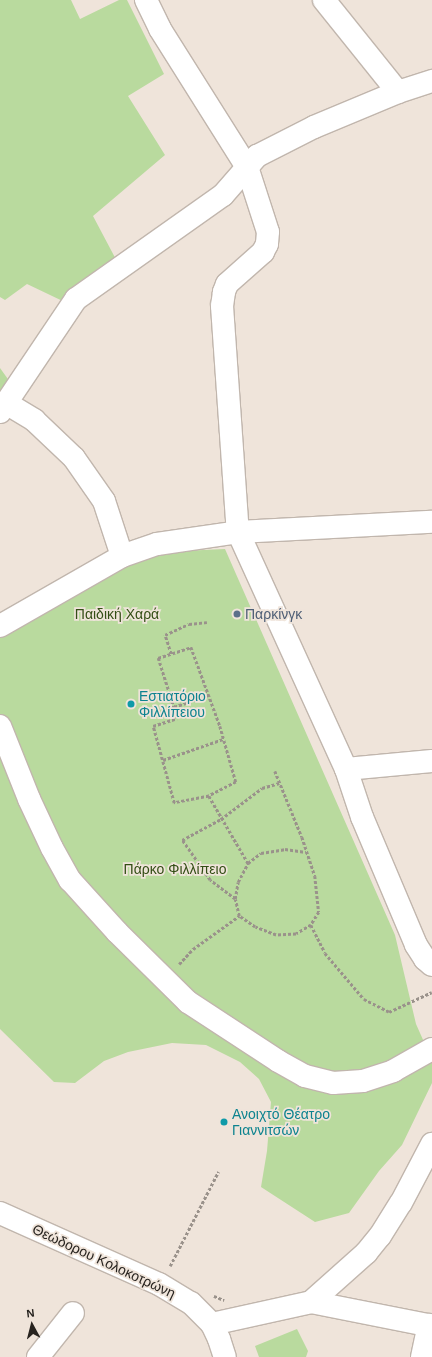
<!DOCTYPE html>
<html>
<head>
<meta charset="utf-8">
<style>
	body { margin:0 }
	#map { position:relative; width:432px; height:1357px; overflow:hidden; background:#efe4da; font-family:Helvetica,sans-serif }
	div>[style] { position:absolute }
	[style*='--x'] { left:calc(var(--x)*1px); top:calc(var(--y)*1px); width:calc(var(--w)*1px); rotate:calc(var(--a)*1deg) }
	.green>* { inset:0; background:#b9da9e }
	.path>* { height:2.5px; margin-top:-1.25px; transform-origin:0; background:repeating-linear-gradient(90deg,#9a928b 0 3px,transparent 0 5px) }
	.roads { filter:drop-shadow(1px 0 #c1b6ad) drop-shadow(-1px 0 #c1b6ad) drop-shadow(0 1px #c1b6ad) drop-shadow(0 -1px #c1b6ad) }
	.minor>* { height:22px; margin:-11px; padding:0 11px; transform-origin:11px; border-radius:11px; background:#fff }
	.dots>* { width:11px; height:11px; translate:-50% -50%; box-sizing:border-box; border:2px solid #efe4da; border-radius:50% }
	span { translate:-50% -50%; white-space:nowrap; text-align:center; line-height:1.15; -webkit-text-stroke:3.5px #efe4da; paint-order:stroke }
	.park-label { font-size:14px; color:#334e15 }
	.service-label { font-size:14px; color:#4e5e75 }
	.left { translate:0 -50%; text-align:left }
	.culture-label { font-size:14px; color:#0d838f }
	.street-label { font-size:14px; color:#27231f }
	.north { position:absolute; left:12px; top:1305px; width:40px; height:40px; -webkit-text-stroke:3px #efe4da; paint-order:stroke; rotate:353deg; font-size:11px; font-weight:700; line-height:16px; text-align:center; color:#27231f }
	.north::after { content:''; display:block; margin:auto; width:14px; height:18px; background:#27231f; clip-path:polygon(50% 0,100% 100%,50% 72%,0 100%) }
</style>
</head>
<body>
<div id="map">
	<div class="green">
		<div style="clip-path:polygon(0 0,71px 0,80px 19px,119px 0,127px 0,164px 74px,128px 96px,165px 155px,93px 216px,120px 267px,71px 305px,27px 284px,5px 300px,0 297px)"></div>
		<div style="clip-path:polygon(0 368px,15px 389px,0 412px)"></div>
		<div style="clip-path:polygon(225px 549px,395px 935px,416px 1024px,432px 1060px,432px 1083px,402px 1145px,379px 1171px,349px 1213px,315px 1222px,261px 1187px,267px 1151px,271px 1102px,259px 1079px,240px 1062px,206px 1045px,172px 1043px,128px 1052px,104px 1061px,75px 1083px,54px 1082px,0 1029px,0 616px,160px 552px)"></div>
		<div style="clip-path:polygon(297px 1329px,308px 1351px,306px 1357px,259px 1357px,255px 1346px)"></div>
	</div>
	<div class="path">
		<div style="--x:191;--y:647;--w:84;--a:69.8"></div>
		<div style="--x:220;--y:726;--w:58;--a:74.1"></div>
		<div style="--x:236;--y:782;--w:30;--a:153"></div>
		<div style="--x:209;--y:796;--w:36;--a:169"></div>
		<div style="--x:174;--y:803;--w:80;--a:-105.3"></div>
		<div style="--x:153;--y:726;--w:25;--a:-18"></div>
		<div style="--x:177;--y:718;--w:63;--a:-107.6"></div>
		<div style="--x:158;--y:658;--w:35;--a:-18"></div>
		<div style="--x:171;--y:654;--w:20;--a:-108"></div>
		<div style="--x:165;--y:635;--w:26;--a:-25"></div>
		<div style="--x:189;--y:624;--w:18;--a:-6"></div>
		<div style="--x:174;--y:707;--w:37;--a:-19"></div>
		<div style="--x:163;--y:760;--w:64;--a:-19.3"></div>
		<div style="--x:275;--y:771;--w:71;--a:67.8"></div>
		<div style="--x:302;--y:837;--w:41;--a:71.6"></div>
		<div style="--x:315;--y:876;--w:36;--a:84"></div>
		<div style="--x:319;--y:912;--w:15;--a:122"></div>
		<div style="--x:311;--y:925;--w:17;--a:149"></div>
		<div style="--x:296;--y:934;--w:20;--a:177"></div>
		<div style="--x:276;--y:935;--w:22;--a:-159"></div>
		<div style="--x:255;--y:927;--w:19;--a:-145"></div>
		<div style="--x:239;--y:916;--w:17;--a:-103"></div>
		<div style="--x:235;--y:899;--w:17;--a:-80"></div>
		<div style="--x:238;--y:882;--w:21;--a:-62"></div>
		<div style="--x:248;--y:863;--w:16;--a:-38"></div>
		<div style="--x:261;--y:853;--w:24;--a:-9"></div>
		<div style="--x:285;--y:849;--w:21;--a:8"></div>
		<div style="--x:209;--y:796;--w:78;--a:59.8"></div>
		<div style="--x:235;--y:899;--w:31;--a:-143"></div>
		<div style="--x:210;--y:880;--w:49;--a:-125"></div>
		<div style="--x:182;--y:840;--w:44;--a:-28.3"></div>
		<div style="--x:221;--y:819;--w:51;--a:-37.1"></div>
		<div style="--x:262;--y:788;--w:18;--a:-16"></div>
		<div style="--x:311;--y:925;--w:31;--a:63"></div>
		<div style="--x:325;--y:953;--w:60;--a:49.7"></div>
		<div style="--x:364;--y:999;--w:28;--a:27"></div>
		<div style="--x:389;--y:1012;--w:47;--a:-24.9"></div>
		<div style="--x:179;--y:964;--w:21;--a:-47"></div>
		<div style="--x:193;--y:949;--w:57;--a:-35.7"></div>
		<div style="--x:170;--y:1266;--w:106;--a:-62.9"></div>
		<div style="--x:214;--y:1296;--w:11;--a:22"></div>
	</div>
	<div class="roads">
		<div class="minor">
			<div style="--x:146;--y:0;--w:32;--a:64"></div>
			<div style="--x:160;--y:29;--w:163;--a:57.8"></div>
			<div style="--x:247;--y:167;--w:68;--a:72.1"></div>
			<div style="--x:268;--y:232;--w:12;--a:95"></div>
			<div style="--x:267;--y:244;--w:9;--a:117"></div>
			<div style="--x:263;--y:252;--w:48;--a:138.4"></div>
			<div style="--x:227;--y:284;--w:9;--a:111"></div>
			<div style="--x:224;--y:292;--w:14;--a:98"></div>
			<div style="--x:222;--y:306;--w:227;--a:86"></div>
			<div style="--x:238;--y:532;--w:260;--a:65.5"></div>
			<div style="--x:346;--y:769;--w:51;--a:71.6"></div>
			<div style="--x:362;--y:817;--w:139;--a:67.1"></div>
			<div style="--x:416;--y:945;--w:17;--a:57"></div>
			<div style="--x:425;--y:959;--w:9;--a:41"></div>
			<div style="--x:324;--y:0;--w:118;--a:51.2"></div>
			<div style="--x:6;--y:403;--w:33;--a:31"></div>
			<div style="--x:34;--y:420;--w:55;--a:43.5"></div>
			<div style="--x:74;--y:458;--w:52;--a:55.1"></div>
			<div style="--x:104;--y:501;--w:58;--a:71.9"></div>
			<div style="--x:0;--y:412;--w:136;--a:-56.1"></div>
			<div style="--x:76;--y:299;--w:180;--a:-35.3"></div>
			<div style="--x:223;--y:195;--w:52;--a:-48.9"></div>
			<div style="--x:257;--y:156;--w:64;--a:-27"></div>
			<div style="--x:314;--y:127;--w:91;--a:-22.6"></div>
			<div style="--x:398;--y:92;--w:36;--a:-18"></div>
			<div style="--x:0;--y:626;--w:141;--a:-29.8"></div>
			<div style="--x:122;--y:556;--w:37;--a:-19"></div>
			<div style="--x:157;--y:544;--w:82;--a:-8.4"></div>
			<div style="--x:238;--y:532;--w:194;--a:-3"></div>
			<div style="--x:0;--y:726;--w:79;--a:68.3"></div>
			<div style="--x:29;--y:799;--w:54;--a:64.9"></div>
			<div style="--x:52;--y:848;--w:37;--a:61"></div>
			<div style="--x:70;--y:880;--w:70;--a:47.9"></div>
			<div style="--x:117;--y:932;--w:100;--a:44.6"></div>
			<div style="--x:188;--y:1002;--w:108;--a:33.2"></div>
			<div style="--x:278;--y:1061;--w:31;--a:29"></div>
			<div style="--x:305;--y:1076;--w:29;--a:14"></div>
			<div style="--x:333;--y:1083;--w:30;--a:-4"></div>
			<div style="--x:363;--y:1081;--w:32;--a:-18"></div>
			<div style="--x:393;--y:1071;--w:45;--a:-29.4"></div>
			<div style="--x:346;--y:769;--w:86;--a:-5.3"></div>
			<div style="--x:0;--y:1213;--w:174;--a:24.1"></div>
			<div style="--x:159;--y:1284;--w:37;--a:31"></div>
			<div style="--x:191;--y:1303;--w:30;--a:45"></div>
			<div style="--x:212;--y:1324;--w:17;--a:65"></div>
			<div style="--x:219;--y:1339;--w:19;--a:72"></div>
			<div style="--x:311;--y:1302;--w:123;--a:11.2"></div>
			<div style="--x:212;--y:1324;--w:101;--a:-12.5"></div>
			<div style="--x:311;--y:1302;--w:74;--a:-41.7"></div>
			<div style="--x:366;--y:1253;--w:22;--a:-51"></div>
			<div style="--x:380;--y:1236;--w:39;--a:-58"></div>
			<div style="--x:401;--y:1203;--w:67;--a:-62.3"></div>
			<div style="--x:38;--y:1357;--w:56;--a:-51.5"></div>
			<div style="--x:422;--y:1357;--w:33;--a:-78"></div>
		</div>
	</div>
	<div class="dots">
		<div style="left:237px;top:614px;background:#5c6f8a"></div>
		<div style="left:131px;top:704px;background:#0f9aa8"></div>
		<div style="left:224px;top:1122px;background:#0f9aa8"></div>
	</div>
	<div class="park-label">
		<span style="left:117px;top:614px">Παιδική Χαρά</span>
		<span style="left:175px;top:869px">Πάρκο Φιλλίπειο</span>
	</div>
	<div class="service-label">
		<span class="left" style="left:245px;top:614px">Παρκίνγκ</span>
	</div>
	<div class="culture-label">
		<span class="left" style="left:139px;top:704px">Εστιατόριο<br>Φιλλίπειου</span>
		<span class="left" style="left:232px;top:1122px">Ανοιχτό Θέατρο<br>Γιαννιτσών</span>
	</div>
	<div class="street-label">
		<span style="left:104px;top:1261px;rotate:25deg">Θεώδορου Κολοκοτρώνη</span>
	</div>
	<div class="north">N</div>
</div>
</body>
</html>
